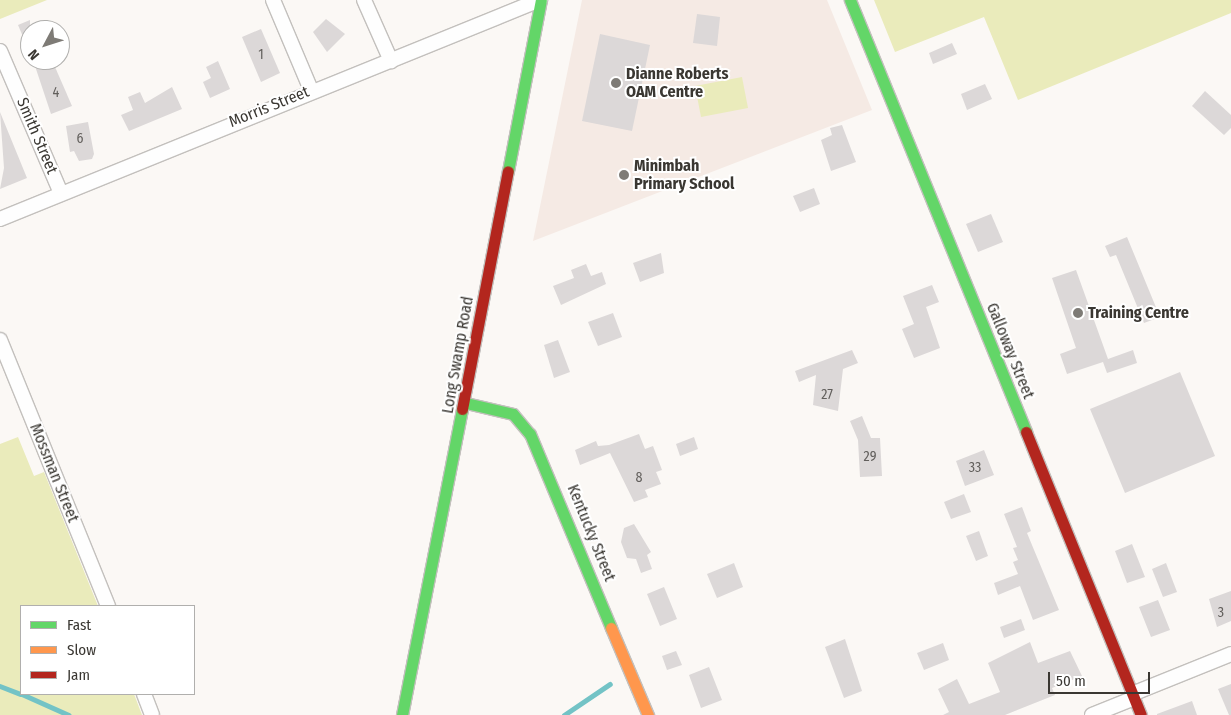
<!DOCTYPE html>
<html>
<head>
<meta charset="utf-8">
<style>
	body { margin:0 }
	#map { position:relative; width:1231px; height:715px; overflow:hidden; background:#fbf8f5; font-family:"Fira Sans Condensed",sans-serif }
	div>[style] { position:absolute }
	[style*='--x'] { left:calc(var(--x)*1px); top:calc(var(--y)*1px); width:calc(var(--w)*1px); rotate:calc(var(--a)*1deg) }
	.education>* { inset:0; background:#f5eae4 }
	.green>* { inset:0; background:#eaebbb }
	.stream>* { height:4.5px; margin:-2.25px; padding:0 2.25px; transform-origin:2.25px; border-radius:2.25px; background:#73c3c6 }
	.building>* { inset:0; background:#dcd8d8 }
	.roads { filter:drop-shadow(1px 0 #c3c0bd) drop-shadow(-1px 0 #c3c0bd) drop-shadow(0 1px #c3c0bd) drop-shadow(0 -1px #c3c0bd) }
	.street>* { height:14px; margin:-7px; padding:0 7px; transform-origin:7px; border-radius:7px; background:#fefefe }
	.fast>* { height:11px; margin:-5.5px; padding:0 5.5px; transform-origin:5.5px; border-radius:5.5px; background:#63d668 }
	.slow>* { height:11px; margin:-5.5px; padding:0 5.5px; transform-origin:5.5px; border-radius:5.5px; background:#ff974d }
	.jam>* { height:11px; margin:-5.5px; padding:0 5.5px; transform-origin:5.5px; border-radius:5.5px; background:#b3261e }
	.dots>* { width:14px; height:14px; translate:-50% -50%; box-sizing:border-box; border:2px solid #fff; border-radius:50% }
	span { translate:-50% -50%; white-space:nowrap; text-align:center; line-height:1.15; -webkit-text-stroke:4px #fff; paint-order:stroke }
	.number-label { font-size:14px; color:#625f5c }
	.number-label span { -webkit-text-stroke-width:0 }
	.poi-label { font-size:16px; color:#3a3732; font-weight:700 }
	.left { translate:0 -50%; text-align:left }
	.street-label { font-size:16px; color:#3a3732 }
	.legend { position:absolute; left:20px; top:605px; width:175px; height:90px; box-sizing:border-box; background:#fff; border:1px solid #b0afad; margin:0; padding:6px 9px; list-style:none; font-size:15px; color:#3a3732 }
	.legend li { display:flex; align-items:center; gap:10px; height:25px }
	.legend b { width:25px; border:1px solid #b0afad }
	.north { position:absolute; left:20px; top:20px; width:50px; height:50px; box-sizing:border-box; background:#fff; border:1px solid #b0afad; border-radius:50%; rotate:230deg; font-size:14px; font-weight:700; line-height:20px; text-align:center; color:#3a3732 }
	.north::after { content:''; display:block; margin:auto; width:18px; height:22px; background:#7e7b76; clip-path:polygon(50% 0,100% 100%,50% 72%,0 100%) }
	.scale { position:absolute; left:1048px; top:672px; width:102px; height:22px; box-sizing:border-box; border:2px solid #3a3732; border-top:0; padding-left:6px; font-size:15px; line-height:18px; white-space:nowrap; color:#3a3732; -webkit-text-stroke:4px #fff; paint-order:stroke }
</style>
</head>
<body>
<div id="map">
	<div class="education">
		<div style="clip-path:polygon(582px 0,827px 0,872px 110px,533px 241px)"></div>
	</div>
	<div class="green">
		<div style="clip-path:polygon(0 0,47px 0,0 19px)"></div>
		<div style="clip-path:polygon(874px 0,1231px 0,1231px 13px,1018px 100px,984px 17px,895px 52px)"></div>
		<div style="clip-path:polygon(742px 77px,748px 108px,701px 117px,695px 86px)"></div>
		<div style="clip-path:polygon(18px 437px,34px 476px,44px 472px,98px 606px,21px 606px,21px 694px,134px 694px,142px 715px,0 715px,0 444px)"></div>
	</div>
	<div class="stream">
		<div style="--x:0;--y:686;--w:22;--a:21"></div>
		<div style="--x:22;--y:694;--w:51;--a:24.1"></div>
		<div style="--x:564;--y:715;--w:55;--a:-34"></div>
	</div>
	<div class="building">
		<div style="clip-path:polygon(697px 14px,720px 17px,717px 46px,693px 43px)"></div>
		<div style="clip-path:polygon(326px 19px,345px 34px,327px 52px,313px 32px)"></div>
		<div style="clip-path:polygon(30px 20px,30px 53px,18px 25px)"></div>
		<div style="clip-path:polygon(261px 29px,280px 73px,261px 82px,242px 37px)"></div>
		<div style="clip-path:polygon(600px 34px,650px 45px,632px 131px,582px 121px)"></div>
		<div style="clip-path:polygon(952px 43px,957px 54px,933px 64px,929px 53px)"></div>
		<div style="clip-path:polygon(33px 60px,52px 60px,72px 106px,51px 114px)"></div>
		<div style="clip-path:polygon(218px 61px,230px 89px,210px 98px,203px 82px,211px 78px,206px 67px)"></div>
		<div style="clip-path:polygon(985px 84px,992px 99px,967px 110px,961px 94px)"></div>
		<div style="clip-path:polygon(172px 87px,182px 109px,129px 131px,121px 115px,133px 110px,128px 97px,140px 92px,145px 103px)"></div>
		<div style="clip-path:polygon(1205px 91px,1231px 115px,1231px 128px,1224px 135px,1192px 106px)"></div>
		<div style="clip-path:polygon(0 112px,27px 178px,0 189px,4px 168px)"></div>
		<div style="clip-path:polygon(88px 122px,94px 154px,92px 159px,79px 161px,74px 151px,70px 152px,66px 126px)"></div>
		<div style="clip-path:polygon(842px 125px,856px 162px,831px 171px,821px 140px,832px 135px,830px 128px)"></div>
		<div style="clip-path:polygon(814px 188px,820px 204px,800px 212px,793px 196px)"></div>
		<div style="clip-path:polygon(991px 214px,1003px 242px,978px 252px,966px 224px)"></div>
		<div style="clip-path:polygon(1127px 237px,1160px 317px,1144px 323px,1116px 255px,1110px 257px,1105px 246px)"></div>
		<div style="clip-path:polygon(661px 253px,664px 273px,640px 282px,633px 263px)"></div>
		<div style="clip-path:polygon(586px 264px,591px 276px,602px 272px,606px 284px,561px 305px,553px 286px,574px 278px,571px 270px)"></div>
		<div style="clip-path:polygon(1076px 270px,1108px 359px,1133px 350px,1137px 363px,1107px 373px,1103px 362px,1067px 374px,1060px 354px,1076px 348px,1052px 278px)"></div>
		<div style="clip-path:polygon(932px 285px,939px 302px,926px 307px,940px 348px,914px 358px,902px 329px,914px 324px,903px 296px)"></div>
		<div style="clip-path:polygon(613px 313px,622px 337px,598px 346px,588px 322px)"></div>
		<div style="clip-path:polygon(558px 340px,570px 372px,554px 378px,544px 345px)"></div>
		<div style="clip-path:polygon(852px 350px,858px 363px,843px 369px,838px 411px,813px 405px,816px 375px,799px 382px,795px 371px)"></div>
		<div style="clip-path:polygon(1180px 372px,1215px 456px,1125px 493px,1090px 409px)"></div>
		<div style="clip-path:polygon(862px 416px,871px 438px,880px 438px,882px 476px,860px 477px,858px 440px,850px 421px)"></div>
		<div style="clip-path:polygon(639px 434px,645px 449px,653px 446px,662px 470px,656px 472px,661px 484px,645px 490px,648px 497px,634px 502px,610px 453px,580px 465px,575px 450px,596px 441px,598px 446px,609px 445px)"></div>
		<div style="clip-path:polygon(694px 437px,698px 449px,680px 456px,676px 444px)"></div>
		<div style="clip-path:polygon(984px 450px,994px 475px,965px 486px,956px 461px)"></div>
		<div style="clip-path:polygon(964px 494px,971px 512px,951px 519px,944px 502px)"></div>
		<div style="clip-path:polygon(1022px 507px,1031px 531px,1027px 533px,1059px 610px,1033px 620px,1020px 586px,998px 595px,994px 583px,1018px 574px,1013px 562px,1018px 560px,1013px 548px,1017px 547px,1004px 514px)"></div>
		<div style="clip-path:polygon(634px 524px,651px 552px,647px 555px,652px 569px,641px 573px,636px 559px,627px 558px,621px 542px,624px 528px)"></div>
		<div style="clip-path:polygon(979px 531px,988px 556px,976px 561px,966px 536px)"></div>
		<div style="clip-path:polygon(1132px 544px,1145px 577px,1127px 583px,1115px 551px)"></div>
		<div style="clip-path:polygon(734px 563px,743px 587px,717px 598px,707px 574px)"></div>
		<div style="clip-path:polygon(1166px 563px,1177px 592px,1163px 597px,1152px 569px)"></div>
		<div style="clip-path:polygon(664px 587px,677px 619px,660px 626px,647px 594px)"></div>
		<div style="clip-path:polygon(1231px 591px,1231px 621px,1217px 627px,1209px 599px)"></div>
		<div style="clip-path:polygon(1158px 600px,1170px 630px,1151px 637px,1139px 607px)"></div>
		<div style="clip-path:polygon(1021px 619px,1025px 630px,1004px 638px,1000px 627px)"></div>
		<div style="clip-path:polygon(845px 639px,862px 691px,844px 698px,825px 647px)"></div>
		<div style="clip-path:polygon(1030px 642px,1038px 663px,1070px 651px,1082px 676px,1052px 688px,1055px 695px,1005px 715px,943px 715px,949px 712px,938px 689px,957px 679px,969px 704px,1000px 692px,988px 663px)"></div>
		<div style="clip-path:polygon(943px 643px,949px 660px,924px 670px,917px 653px)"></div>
		<div style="clip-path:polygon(676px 651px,682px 665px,667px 670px,662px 656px)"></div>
		<div style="clip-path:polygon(709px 667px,722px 700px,701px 708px,689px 675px)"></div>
		<div style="clip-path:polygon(1231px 684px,1231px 715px,1229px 715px,1218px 689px)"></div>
		<div style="clip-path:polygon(1192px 701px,1197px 715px,1157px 715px,1157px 714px)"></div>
	</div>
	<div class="roads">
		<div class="street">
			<div style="--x:273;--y:0;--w:98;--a:67.1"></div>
			<div style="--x:364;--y:0;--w:67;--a:66.1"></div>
			<div style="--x:0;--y:51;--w:155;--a:66.8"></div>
			<div style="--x:0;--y:219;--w:583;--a:-22.08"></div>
			<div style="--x:0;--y:340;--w:287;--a:67.9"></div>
			<div style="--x:144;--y:694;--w:22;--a:69"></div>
			<div style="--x:1132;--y:694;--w:107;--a:-22"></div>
			<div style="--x:1092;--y:715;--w:45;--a:-22"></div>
		</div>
		<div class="fast">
			<div style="--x:850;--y:0;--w:466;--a:67.8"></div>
			<div style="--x:508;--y:171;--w:174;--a:-79.1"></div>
			<div style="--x:466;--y:403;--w:48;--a:13.2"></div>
			<div style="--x:513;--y:414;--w:26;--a:50"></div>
			<div style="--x:530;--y:434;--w:210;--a:67.3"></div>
			<div style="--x:402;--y:715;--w:312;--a:-78.9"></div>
		</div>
		<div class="slow">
			<div style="--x:611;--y:628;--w:95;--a:67"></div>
		</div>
		<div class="jam">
			<div style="--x:462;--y:409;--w:242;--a:-79.1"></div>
			<div style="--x:1026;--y:432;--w:305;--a:67.9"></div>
		</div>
	</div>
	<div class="dots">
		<div style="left:616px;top:83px;background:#7e7b76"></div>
		<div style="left:624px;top:175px;background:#7e7b76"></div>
		<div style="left:1078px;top:313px;background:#7e7b76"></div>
	</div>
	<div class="number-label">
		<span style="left:261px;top:55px">1</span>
		<span style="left:56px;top:93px">4</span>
		<span style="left:80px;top:139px">6</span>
		<span style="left:827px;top:395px">27</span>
		<span style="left:870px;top:457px">29</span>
		<span style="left:975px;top:468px">33</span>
		<span style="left:639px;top:478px">8</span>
		<span style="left:1221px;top:613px">3</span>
	</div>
	<div class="poi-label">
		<span class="left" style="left:626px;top:83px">Dianne Roberts<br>OAM Centre</span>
		<span class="left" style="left:634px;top:175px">Minimbah<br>Primary School</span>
		<span class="left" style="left:1088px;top:313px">Training Centre</span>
	</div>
	<div class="street-label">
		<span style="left:269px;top:107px;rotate:-22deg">Morris Street</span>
		<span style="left:37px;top:136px;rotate:67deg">Smith Street</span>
		<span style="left:1010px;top:351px;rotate:68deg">Galloway Street</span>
		<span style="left:458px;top:355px;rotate:-80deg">Long Swamp Road</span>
		<span style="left:54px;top:473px;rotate:68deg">Mossman Street</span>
		<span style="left:591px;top:533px;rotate:68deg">Kentucky Street</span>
	</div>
	<ul class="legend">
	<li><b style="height:6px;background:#63d668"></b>Fast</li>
	<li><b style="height:6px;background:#ff974d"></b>Slow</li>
	<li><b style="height:6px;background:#b3261e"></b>Jam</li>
	</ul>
	<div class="north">N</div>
	<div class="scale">50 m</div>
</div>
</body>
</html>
